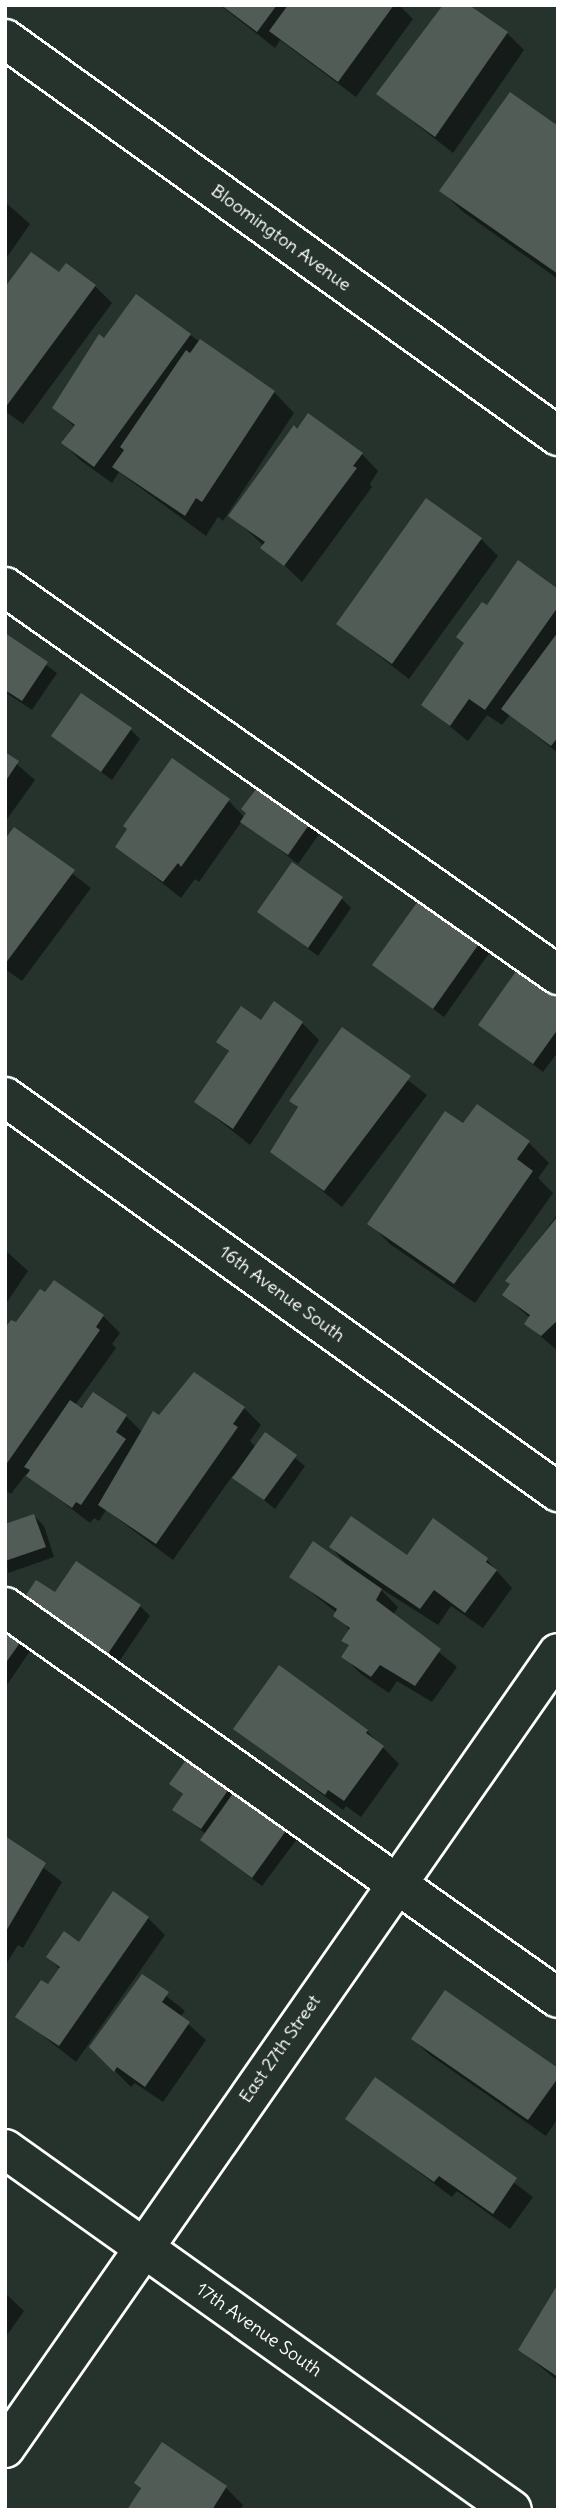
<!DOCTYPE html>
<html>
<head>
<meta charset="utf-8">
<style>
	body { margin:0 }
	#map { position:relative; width:563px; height:2515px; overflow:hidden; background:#26332d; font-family:Delius,sans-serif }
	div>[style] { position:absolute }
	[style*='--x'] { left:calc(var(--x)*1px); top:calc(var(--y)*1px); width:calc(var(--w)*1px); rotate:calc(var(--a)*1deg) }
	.shadow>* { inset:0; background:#0007 }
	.building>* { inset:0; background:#515c57 }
	.roads { filter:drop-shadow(2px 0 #fff) drop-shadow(-2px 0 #fff) drop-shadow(0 2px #fff) drop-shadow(0 -2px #fff) }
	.minor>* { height:38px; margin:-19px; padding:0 19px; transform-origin:19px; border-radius:19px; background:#26332d }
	span { translate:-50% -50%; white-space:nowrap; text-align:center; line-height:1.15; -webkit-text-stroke:7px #26332d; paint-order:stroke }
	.street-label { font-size:18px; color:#fff }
	.frame { position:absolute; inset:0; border:7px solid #fff; pointer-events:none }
</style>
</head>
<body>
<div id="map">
	<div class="shadow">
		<div style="clip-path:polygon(220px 5px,399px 5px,413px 19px,356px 97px,280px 40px,275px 48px)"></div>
		<div style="clip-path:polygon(507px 33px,524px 50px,453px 153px,378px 94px)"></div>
		<div style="clip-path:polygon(558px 128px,558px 279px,462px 211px,442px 191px)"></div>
		<div style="clip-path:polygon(5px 202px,30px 224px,5px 260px)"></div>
		<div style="clip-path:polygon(59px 275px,95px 286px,112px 303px,23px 424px,5px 411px,5px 290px)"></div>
		<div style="clip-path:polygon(190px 335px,274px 392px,294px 413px,223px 521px,218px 517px,206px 536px,119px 472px,112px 483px,80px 460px,63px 443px,75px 427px,54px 408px,99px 337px,105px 340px)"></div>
		<div style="clip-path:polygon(362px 454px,378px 471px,370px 484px,372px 487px,302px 582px,231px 515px)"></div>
		<div style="clip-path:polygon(481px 539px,498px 556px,409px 679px,338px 624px)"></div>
		<div style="clip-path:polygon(558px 591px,558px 753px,510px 715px,502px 725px,487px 715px,468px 741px,423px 705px,488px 608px)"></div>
		<div style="clip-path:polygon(5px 635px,57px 673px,32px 710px,5px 692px)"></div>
		<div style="clip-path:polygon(131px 730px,140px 739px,112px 780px,53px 736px)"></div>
		<div style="clip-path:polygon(5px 754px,35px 780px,5px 822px)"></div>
		<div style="clip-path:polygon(257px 790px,322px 830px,298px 864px,242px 821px,199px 882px,195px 879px,181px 898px,117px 847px,228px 800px,245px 818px)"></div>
		<div style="clip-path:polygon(14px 829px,91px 888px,22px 981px,5px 969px,5px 843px)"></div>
		<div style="clip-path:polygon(342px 899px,351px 908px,318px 956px,259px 912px)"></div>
		<div style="clip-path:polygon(480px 942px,490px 952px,444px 1017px,374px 965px)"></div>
		<div style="clip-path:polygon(558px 999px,558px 1052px,543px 1072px,480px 1025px)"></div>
		<div style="clip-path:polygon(261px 1022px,302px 1023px,319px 1040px,250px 1145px,196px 1102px,230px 1053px,218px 1042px)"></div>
		<div style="clip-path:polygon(342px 1029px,427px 1095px,342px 1207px,273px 1151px,299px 1109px,291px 1101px)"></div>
		<div style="clip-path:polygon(464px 1126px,529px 1143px,549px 1163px,538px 1178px,553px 1193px,475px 1303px,390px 1244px,370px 1224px)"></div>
		<div style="clip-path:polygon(558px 1214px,558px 1351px,526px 1324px,530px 1318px,504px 1295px,511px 1285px,507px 1281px)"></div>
		<div style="clip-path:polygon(5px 1250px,28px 1271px,5px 1305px)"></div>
		<div style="clip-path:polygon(103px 1316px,120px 1333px,112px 1344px,116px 1348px,75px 1405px,126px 1416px,141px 1431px,160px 1417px,244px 1408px,261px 1425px,250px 1441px,256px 1447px,265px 1434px,305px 1466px,275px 1509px,233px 1475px,173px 1560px,106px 1510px,99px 1521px,94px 1518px,90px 1523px,26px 1474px,11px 1494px,5px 1490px,5px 1331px,17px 1325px)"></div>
		<div style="clip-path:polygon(34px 1516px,44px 1526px,54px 1557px,8px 1573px,5px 1526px)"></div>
		<div style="clip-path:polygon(433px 1521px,487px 1560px,512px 1588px,483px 1628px,451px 1606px,438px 1625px,377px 1586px,398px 1607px,393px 1615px,457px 1667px,432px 1702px,397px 1681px,389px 1693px,361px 1674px,344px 1657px,350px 1647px,344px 1640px,350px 1631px,337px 1613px,292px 1577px,350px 1569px,331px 1547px,407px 1558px)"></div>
		<div style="clip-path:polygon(55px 1595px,140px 1606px,150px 1616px,116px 1666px,34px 1610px)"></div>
		<div style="clip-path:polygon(5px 1626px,32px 1648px,5px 1688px)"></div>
		<div style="clip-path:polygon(235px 1729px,367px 1731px,399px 1764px,361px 1817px,346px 1806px,343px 1810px)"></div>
		<div style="clip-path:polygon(189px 1759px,297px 1839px,262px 1886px,212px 1849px,202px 1840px,206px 1834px,174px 1809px,184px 1796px,171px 1784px)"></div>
		<div style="clip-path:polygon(5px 1838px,62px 1882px,23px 1948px,18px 1945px,5px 1966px)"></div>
		<div style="clip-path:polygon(148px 1918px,165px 1935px,76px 2062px,18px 2016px,61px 1970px,48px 1957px)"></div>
		<div style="clip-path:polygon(143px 1977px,185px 2011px,180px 2017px,206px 2040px,163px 2102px,135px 2083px,131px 2087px,91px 2047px)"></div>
		<div style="clip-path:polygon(413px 2039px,558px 2070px,558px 2118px,546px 2136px,430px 2055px)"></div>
		<div style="clip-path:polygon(375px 2079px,533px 2197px,510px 2229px,457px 2191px,452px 2197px,348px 2119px)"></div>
		<div style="clip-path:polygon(558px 2288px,558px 2381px,520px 2350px)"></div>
		<div style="clip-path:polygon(5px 2293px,24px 2311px,5px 2338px)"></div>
		<div style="clip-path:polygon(162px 2445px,226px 2488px,243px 2505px,240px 2510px,129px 2510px)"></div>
	</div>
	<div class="building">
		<div style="clip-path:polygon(221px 5px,277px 5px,257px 32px)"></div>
		<div style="clip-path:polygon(288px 5px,394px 5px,338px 82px,269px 31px)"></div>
		<div style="clip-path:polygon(443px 5px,469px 5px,508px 32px,435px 137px,376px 94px)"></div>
		<div style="clip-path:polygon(510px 92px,558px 126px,558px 274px,439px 191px)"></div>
		<div style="clip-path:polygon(31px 252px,59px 272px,66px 263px,96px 285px,5px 408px,5px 287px)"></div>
		<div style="clip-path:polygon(136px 294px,191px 334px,94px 467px,61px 443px,75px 425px,52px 408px,99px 334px,104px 338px)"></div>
		<div style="clip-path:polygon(200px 339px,275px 391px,202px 502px,196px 498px,185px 516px,112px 467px,124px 450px,120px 447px,186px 350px,190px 353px)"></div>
		<div style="clip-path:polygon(308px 413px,363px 453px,353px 466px,357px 468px,284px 566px,260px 548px,265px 542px,228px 516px,294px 425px,297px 429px)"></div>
		<div style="clip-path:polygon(426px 498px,482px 538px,392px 664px,336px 624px)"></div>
		<div style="clip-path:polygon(518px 560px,558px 589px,558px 607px,485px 710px,469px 699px,450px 726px,421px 705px,464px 643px,456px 637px,482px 602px,487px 605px)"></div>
		<div style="clip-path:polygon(558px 632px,558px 737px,551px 746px,501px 709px)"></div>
		<div style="clip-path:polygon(5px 633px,48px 662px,22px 701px,5px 690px)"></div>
		<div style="clip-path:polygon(81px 693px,132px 728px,101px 772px,51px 736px)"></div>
		<div style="clip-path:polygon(5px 752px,19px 761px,5px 782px)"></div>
		<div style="clip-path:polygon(172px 758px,230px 799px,181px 867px,178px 863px,163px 882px,115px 847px,127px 829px,123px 826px)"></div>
		<div style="clip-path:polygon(266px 785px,313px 819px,288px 855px,240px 822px,246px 813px,241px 809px,257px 788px,262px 791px)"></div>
		<div style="clip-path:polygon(14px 827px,75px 870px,5px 964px,5px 839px)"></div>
		<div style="clip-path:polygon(292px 862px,343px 897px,308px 948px,257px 912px)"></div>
		<div style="clip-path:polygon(421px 897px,481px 941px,433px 1009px,372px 965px)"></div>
		<div style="clip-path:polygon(517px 970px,558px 997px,558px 1029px,533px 1064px,478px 1025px)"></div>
		<div style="clip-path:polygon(274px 1001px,303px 1022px,233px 1129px,194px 1102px,229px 1051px,216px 1042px,241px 1006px,261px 1020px)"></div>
		<div style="clip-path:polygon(342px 1027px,411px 1076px,324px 1191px,270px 1152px,298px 1107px,289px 1101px)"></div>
		<div style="clip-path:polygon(477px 1104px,530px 1141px,517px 1159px,533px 1171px,454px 1284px,367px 1224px,445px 1111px,463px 1123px)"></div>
		<div style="clip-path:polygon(558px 1216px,558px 1320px,541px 1336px,524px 1324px,530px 1315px,502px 1295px,510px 1284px,505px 1281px)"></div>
		<div style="clip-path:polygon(54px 1280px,104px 1315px,96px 1327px,100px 1330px,5px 1466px,5px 1328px,11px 1320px,16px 1322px,40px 1289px,45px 1292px)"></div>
		<div style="clip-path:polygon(194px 1372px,245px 1407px,233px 1424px,238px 1427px,156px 1544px,98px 1505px,153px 1411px,159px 1415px)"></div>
		<div style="clip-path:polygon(93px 1392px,127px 1415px,116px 1432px,126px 1439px,81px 1505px,76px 1502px,72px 1508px,26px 1476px,30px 1470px,24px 1467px,70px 1400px,82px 1408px)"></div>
		<div style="clip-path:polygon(265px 1432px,297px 1455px,264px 1500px,232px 1478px)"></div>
		<div style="clip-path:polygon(34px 1514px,46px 1547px,5px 1561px,5px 1524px)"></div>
		<div style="clip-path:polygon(351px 1516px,407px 1555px,433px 1518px,488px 1558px,486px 1562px,497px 1570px,465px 1613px,434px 1590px,420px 1609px,329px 1547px)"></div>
		<div style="clip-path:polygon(313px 1541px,382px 1589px,376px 1600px,441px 1649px,415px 1686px,380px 1665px,371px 1677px,341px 1657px,349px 1645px,341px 1641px,350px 1628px,333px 1616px,337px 1609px,289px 1577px)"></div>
		<div style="clip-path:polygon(76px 1561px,141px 1605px,105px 1658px,22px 1601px,36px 1580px,55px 1592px)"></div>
		<div style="clip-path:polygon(5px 1624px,24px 1637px,5px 1664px)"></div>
		<div style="clip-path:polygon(279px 1665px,368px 1730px,366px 1733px,384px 1746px,344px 1801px,328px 1790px,325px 1795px,233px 1729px)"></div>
		<div style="clip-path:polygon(188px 1757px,231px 1786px,201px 1829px,172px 1810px,183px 1794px,169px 1784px)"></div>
		<div style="clip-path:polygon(236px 1789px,288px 1828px,252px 1878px,200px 1840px)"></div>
		<div style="clip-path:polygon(5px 1836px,46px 1863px,5px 1933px)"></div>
		<div style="clip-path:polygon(113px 1891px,149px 1917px,59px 2046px,15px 2017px,41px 1980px,48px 1984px,60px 1967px,46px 1957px,64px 1931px,79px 1942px)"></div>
		<div style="clip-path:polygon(142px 1974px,169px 1992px,162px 2002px,190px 2022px,145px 2087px,117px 2067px,114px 2072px,89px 2047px)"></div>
		<div style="clip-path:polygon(445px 1990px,558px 2068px,558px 2078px,528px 2120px,411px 2039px)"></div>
		<div style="clip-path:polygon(375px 2077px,517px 2178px,493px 2214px,439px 2176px,434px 2182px,345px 2119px)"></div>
		<div style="clip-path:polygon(558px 2284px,558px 2377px,518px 2350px)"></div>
		<div style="clip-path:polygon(162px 2442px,227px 2486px,212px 2510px,127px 2510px,141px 2488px,134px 2483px)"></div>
	</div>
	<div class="roads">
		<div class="minor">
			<div style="--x:5;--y:39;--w:681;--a:35.67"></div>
			<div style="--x:5;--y:587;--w:676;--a:35.05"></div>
			<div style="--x:5;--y:1097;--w:680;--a:35.54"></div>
			<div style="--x:5;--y:1607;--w:677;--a:35.26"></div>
			<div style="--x:5;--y:2149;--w:622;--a:35.45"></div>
			<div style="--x:5;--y:2448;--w:968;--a:-55.18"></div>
		</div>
	</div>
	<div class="street-label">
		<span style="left:281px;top:238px;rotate:36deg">Bloomington Avenue</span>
		<span style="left:282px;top:1294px;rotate:36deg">16th Avenue South</span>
		<span style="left:280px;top:2049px;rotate:-55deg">East 27th Street</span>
		<span style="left:259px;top:2330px;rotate:35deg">17th Avenue South</span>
	</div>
	<div class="frame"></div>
</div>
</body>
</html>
